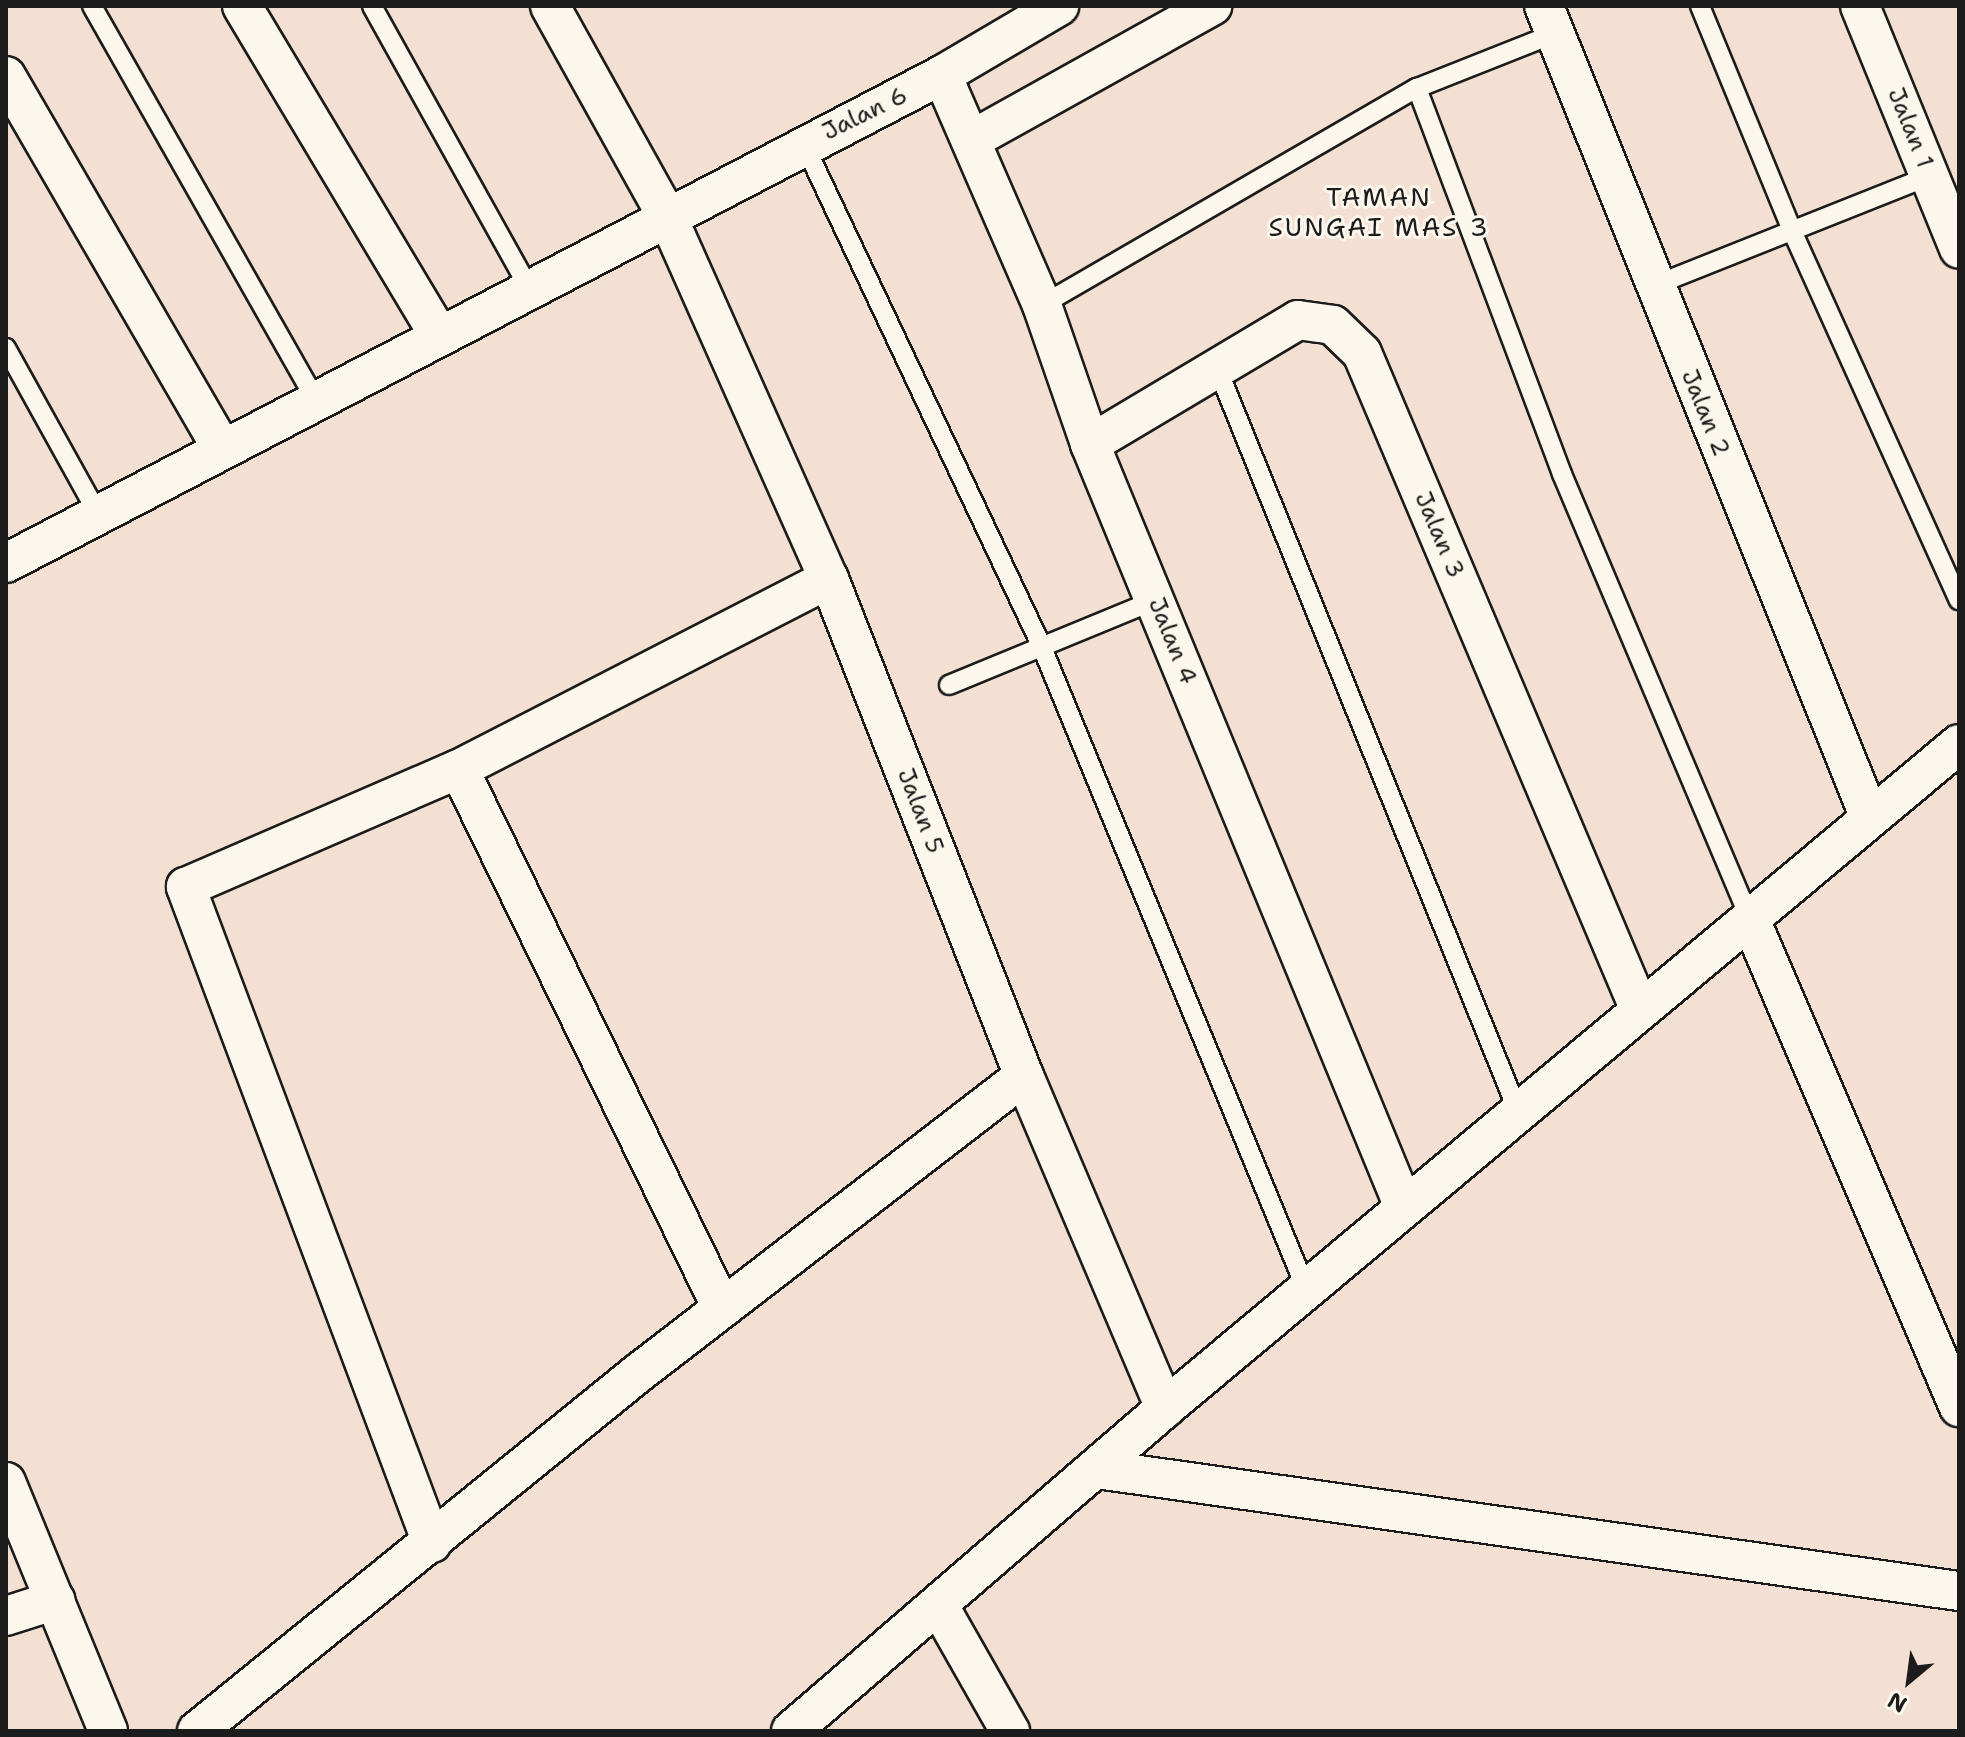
<!DOCTYPE html>
<html>
<head>
<meta charset="utf-8">
<style>
	body { margin:0 }
	#map { position:relative; width:1965px; height:1737px; overflow:hidden; background:#f3e0d2; font-family:"Shantell Sans",sans-serif }
	div>[style] { position:absolute }
	[style*='--x'] { left:calc(var(--x)*1px); top:calc(var(--y)*1px); width:calc(var(--w)*1px); rotate:calc(var(--a)*1deg) }
	.roads { filter:drop-shadow(2px 0 #1c1c1c) drop-shadow(-2px 0 #1c1c1c) drop-shadow(0 2px #1c1c1c) drop-shadow(0 -2px #1c1c1c) }
	.service>* { height:18px; margin:-9px; padding:0 9px; transform-origin:9px; border-radius:9px; background:#fbf7ec }
	.minor>* { height:38px; margin:-19px; padding:0 19px; transform-origin:19px; border-radius:19px; background:#fbf7ec }
	span { translate:-50% -50%; white-space:nowrap; text-align:center; line-height:1.15; -webkit-text-stroke:6px #fbf7ec; paint-order:stroke }
	.street-label { font-size:24px; color:#1c1c1c }
	.neighbourhood-label { font-size:26px; color:#1c1c1c; letter-spacing:2px }
	.frame { position:absolute; inset:0; border:8px solid #1c1c1c; pointer-events:none }
	.north { position:absolute; left:1869px; top:1641px; width:80px; height:80px; -webkit-text-stroke:6px #fbf7ec; paint-order:stroke; rotate:209deg; font-size:22px; font-weight:700; line-height:32px; text-align:center; color:#1c1c1c }
	.north::after { content:''; display:block; margin:auto; width:28px; height:36px; background:#1c1c1c; clip-path:polygon(50% 0,100% 100%,50% 72%,0 100%) }
</style>
</head>
<body>
<div id="map">
	<div class="roads">
		<div class="service">
			<div style="--x:92;--y:6;--w:453;--a:60.4"></div>
			<div style="--x:372;--y:6;--w:323;--a:60.9"></div>
			<div style="--x:1700;--y:6;--w:245;--a:67.7"></div>
			<div style="--x:1793;--y:233;--w:403;--a:65.7"></div>
			<div style="--x:1417;--y:88;--w:412;--a:69.4"></div>
			<div style="--x:1562;--y:474;--w:483;--a:67.1"></div>
			<div style="--x:804;--y:144;--w:554;--a:64.68"></div>
			<div style="--x:1041;--y:645;--w:699;--a:67.62"></div>
			<div style="--x:1653;--y:286;--w:297;--a:-21.7"></div>
			<div style="--x:1042;--y:305;--w:433;--a:-30.1"></div>
			<div style="--x:1417;--y:88;--w:149;--a:-21.6"></div>
			<div style="--x:6;--y:348;--w:190;--a:61"></div>
			<div style="--x:1216;--y:365;--w:808;--a:67.97"></div>
			<div style="--x:949;--y:685;--w:223;--a:-22.4"></div>
		</div>
		<div class="minor">
			<div style="--x:242;--y:6;--w:383;--a:59.1"></div>
			<div style="--x:550;--y:6;--w:243;--a:60.9"></div>
			<div style="--x:668;--y:218;--w:395;--a:66"></div>
			<div style="--x:829;--y:579;--w:534;--a:68.58"></div>
			<div style="--x:1024;--y:1076;--w:361;--a:67"></div>
			<div style="--x:1544;--y:6;--w:875;--a:68.13"></div>
			<div style="--x:1860;--y:6;--w:262;--a:67.8"></div>
			<div style="--x:942;--y:75;--w:251;--a:66.5"></div>
			<div style="--x:1042;--y:305;--w:147;--a:70.9"></div>
			<div style="--x:1090;--y:444;--w:825;--a:67.63"></div>
			<div style="--x:6;--y:76;--w:431;--a:59.9"></div>
			<div style="--x:973;--y:139;--w:274;--a:-29.1"></div>
			<div style="--x:1090;--y:444;--w:242;--a:-30.8"></div>
			<div style="--x:1298;--y:320;--w:35;--a:8"></div>
			<div style="--x:1333;--y:325;--w:40;--a:44"></div>
			<div style="--x:1362;--y:353;--w:713;--a:67.07"></div>
			<div style="--x:6;--y:563;--w:1056;--a:-27.54"></div>
			<div style="--x:942;--y:75;--w:136;--a:-30.5"></div>
			<div style="--x:459;--y:769;--w:600;--a:63.99"></div>
			<div style="--x:1750;--y:919;--w:531;--a:66.82"></div>
			<div style="--x:1097;--y:1469;--w:871;--a:8.06"></div>
			<div style="--x:6;--y:1482;--w:269;--a:67.7"></div>
			<div style="--x:432;--y:1543;--w:701;--a:-110.56"></div>
			<div style="--x:186;--y:887;--w:297;--a:-23.4"></div>
			<div style="--x:459;--y:769;--w:416;--a:-27.2"></div>
			<div style="--x:940;--y:1608;--w:142;--a:60.4"></div>
			<div style="--x:6;--y:1616;--w:52;--a:-17.7"></div>
			<div style="--x:197;--y:1731;--w:567;--a:-39.05"></div>
			<div style="--x:637;--y:1374;--w:488;--a:-37.6"></div>
			<div style="--x:791;--y:1731;--w:494;--a:-40.8"></div>
			<div style="--x:1165;--y:1408;--w:1035;--a:-39.9"></div>
		</div>
	</div>
	<div class="street-label">
		<span style="left:865px;top:114px;rotate:-26deg">Jalan 6</span>
		<span style="left:1910px;top:128px;rotate:68deg">Jalan 1</span>
		<span style="left:1705px;top:413px;rotate:68deg">Jalan 2</span>
		<span style="left:1439px;top:535px;rotate:67deg">Jalan 3</span>
		<span style="left:1172px;top:641px;rotate:68deg">Jalan 4</span>
		<span style="left:920px;top:811px;rotate:69deg">Jalan 5</span>
	</div>
	<div class="neighbourhood-label">
		<span style="left:1379px;top:212px">TAMAN<br>SUNGAI MAS 3</span>
	</div>
	<div class="frame"></div>
	<div class="north">N</div>
</div>
</body>
</html>
